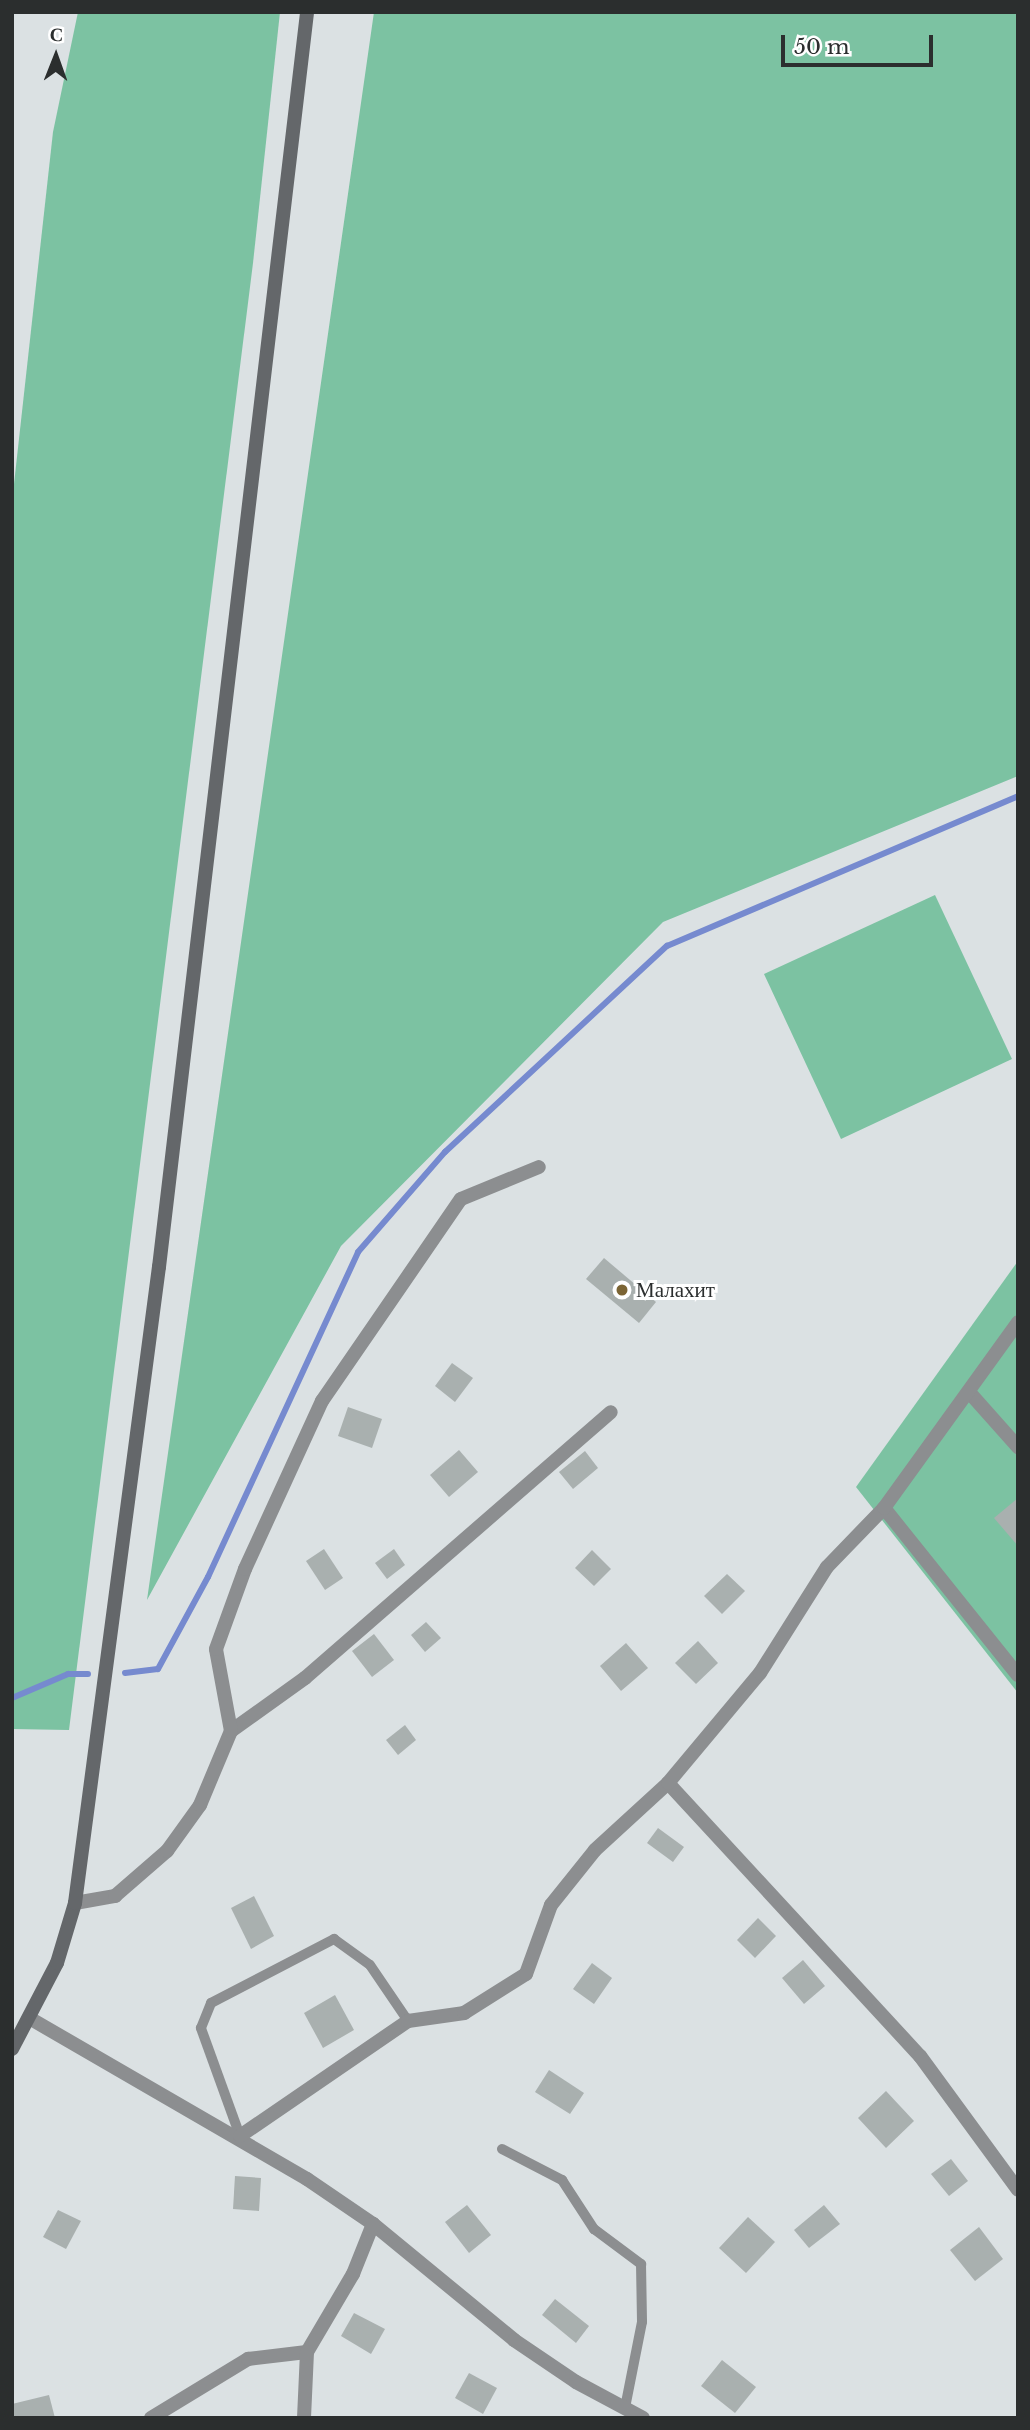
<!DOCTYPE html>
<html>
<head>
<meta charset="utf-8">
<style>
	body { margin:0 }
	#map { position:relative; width:1030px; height:2430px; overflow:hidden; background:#dbe1e3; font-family:"Libre Baskerville",serif }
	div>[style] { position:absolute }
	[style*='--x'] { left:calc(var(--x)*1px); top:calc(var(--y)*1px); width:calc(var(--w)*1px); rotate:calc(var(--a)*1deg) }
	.green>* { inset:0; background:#7cc2a2 }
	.stream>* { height:6px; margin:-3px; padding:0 3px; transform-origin:3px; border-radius:3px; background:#768acf }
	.building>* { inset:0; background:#a9b0af }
	.lane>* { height:10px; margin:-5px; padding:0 5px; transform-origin:5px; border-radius:5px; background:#8c8e90 }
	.street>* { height:14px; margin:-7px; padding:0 7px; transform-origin:7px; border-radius:7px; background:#8c8e90 }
	.secondary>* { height:14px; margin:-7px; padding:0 7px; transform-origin:7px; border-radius:7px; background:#64676a }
	.dots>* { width:19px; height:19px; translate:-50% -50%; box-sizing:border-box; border:4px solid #fff; border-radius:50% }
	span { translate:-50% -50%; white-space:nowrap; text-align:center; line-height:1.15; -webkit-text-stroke:6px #fff; paint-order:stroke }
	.poi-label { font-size:21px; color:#2b2e2e }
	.left { translate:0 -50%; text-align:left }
	.frame { position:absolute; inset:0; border:14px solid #2b2e2e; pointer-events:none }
	.north { position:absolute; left:21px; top:21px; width:70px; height:70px; -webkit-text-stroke:5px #fff; paint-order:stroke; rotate:1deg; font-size:19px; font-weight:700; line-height:28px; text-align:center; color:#2b2e2e }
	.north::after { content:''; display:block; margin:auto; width:24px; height:32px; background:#2b2e2e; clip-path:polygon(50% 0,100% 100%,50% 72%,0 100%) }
	.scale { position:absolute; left:781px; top:35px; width:152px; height:32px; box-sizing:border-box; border:4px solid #2b2e2e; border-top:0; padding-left:9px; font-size:21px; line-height:24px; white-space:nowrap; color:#2b2e2e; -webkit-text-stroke:5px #fff; paint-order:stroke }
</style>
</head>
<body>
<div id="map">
	<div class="green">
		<div style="clip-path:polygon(78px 12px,280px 12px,253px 263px,69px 1730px,12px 1729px,12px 502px,53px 132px)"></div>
		<div style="clip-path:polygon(374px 12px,1018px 12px,1018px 776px,663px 922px,341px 1246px,147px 1600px)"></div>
		<div style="clip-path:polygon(935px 895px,1012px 1059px,841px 1139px,764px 974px)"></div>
		<div style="clip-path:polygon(1018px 1261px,1018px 1693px,856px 1487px)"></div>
	</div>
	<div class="stream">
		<div style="--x:125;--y:1673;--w:33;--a:-7"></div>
		<div style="--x:158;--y:1669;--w:105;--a:-61.5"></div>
		<div style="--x:208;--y:1577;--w:358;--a:-65.2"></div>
		<div style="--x:358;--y:1252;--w:133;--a:-49"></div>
		<div style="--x:445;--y:1152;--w:303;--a:-42.9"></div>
		<div style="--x:667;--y:946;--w:382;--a:-23.1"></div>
		<div style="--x:12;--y:1698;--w:61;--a:-23.2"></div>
		<div style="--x:68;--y:1674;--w:20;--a:0"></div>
	</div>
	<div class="building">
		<div style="clip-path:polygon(604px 1258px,656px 1302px,639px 1323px,586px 1279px)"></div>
		<div style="clip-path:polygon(452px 1363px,473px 1378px,455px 1402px,435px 1386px)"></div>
		<div style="clip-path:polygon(348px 1407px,382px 1419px,372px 1448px,338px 1436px)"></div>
		<div style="clip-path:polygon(459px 1450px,478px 1472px,449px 1497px,430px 1475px)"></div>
		<div style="clip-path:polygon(585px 1451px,598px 1468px,573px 1489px,559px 1472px)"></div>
		<div style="clip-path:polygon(1018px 1498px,1018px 1546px,994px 1518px)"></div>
		<div style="clip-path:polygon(324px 1549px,343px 1578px,325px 1590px,306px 1561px)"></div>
		<div style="clip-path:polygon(394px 1549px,405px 1565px,387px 1579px,375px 1563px)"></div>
		<div style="clip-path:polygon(592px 1550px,611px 1569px,594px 1586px,575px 1568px)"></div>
		<div style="clip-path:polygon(727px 1574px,745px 1591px,722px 1614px,704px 1596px)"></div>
		<div style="clip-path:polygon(426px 1622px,441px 1638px,425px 1652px,411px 1635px)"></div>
		<div style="clip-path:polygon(374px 1634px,394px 1660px,372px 1677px,352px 1651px)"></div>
		<div style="clip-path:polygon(698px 1641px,718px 1663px,696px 1684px,675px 1663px)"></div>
		<div style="clip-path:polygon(626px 1643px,648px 1668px,621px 1691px,600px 1666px)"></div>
		<div style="clip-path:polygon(405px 1725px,416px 1740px,398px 1755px,386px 1740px)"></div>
		<div style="clip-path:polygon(658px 1828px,684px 1847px,673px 1862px,647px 1843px)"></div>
		<div style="clip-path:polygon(254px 1896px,274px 1936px,251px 1949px,231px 1908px)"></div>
		<div style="clip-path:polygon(758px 1918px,776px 1936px,755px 1958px,737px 1940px)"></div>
		<div style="clip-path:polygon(803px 1960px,825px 1986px,804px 2004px,782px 1978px)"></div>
		<div style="clip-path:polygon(592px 1963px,612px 1978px,594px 2004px,573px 1989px)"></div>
		<div style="clip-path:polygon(335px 1995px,354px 2030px,323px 2048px,304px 2013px)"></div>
		<div style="clip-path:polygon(549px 2070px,584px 2093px,570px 2114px,535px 2092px)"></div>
		<div style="clip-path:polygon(886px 2091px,914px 2121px,886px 2148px,858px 2118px)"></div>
		<div style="clip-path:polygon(951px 2159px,968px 2181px,949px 2196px,931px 2174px)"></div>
		<div style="clip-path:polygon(235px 2176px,261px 2178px,259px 2211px,233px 2209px)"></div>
		<div style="clip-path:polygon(467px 2205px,491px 2235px,469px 2253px,445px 2222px)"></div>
		<div style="clip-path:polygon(824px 2205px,840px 2224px,809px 2248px,794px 2230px)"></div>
		<div style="clip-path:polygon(58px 2210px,81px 2221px,66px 2249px,43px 2237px)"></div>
		<div style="clip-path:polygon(748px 2217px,775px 2242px,746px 2273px,719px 2248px)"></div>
		<div style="clip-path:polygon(979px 2227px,1003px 2259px,975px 2281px,950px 2250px)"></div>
		<div style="clip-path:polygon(555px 2299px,589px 2326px,576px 2343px,542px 2315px)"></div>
		<div style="clip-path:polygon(354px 2313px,385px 2329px,371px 2354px,341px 2336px)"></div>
		<div style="clip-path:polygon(722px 2360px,756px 2387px,735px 2413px,701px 2386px)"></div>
		<div style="clip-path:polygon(469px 2373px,497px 2388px,483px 2414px,455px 2398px)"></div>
		<div style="clip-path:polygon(49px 2395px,55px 2418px,12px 2418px,12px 2404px)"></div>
	</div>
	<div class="lane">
		<div style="--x:240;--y:2136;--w:115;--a:-109.9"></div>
		<div style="--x:201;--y:2028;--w:27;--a:-68"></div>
		<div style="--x:211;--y:2003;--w:139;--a:-27.5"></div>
		<div style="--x:334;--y:1939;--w:44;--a:35.8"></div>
		<div style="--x:370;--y:1965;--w:68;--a:55.8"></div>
		<div style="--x:502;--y:2149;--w:68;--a:27.3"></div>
		<div style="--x:562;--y:2180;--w:59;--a:56.9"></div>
		<div style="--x:594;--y:2229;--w:59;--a:36.7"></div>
		<div style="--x:641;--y:2264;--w:58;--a:89"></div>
		<div style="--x:642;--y:2322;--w:88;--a:101.2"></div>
	</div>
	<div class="street">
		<div style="--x:969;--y:1392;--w:74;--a:48.3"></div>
		<div style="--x:884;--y:1508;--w:214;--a:51.3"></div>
		<div style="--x:231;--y:1731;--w:91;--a:-35.6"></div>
		<div style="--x:305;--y:1678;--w:405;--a:-41"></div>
		<div style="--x:668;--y:1783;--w:372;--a:47.3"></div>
		<div style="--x:920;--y:2056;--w:166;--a:53.8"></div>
		<div style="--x:75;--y:1903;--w:41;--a:-9.9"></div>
		<div style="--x:115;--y:1896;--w:69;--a:-40.9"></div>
		<div style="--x:167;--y:1851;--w:57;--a:-54.3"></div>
		<div style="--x:200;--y:1805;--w:80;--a:-67.3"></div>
		<div style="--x:231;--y:1731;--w:83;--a:-100.4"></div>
		<div style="--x:216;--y:1649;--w:85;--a:-70.1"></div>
		<div style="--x:245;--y:1569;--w:185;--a:-65.4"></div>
		<div style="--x:322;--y:1401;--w:245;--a:-55.5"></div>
		<div style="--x:461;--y:1199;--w:84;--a:-22.3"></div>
		<div style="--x:31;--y:2019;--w:319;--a:30.1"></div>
		<div style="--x:307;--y:2179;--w:80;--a:34.3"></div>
		<div style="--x:373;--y:2224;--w:183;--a:39.4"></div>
		<div style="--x:514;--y:2340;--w:75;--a:34.1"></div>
		<div style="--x:576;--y:2382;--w:76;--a:28.2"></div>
		<div style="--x:240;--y:2136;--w:204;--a:-34.4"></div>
		<div style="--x:408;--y:2021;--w:57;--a:-8.1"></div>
		<div style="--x:464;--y:2013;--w:73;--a:-32.2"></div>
		<div style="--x:526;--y:1974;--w:73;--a:-70.1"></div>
		<div style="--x:551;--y:1905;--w:70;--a:-51.3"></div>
		<div style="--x:595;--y:1850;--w:99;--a:-42.5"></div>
		<div style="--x:668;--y:1783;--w:143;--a:-50.1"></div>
		<div style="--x:760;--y:1673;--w:125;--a:-57.7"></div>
		<div style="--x:827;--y:1567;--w:82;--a:-46"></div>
		<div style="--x:884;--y:1508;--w:229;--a:-54.2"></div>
		<div style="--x:151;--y:2418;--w:114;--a:-31.3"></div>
		<div style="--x:248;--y:2359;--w:59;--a:-6.8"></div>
		<div style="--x:307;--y:2352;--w:91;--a:-59.5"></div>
		<div style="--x:353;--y:2274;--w:54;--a:-68.2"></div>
		<div style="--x:304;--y:2418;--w:66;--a:-87.4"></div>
	</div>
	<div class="secondary">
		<div style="--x:12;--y:2049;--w:97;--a:-62.4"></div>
		<div style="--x:57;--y:1963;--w:63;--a:-73.3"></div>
		<div style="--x:75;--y:1903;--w:642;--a:-82.48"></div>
		<div style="--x:159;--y:1267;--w:1264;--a:-83.27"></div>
	</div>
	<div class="dots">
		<div style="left:622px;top:1290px;background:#7b6434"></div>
	</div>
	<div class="poi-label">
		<span class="left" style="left:636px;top:1290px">Малахит</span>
	</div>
	<div class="frame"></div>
	<div class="north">С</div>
	<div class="scale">50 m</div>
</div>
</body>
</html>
